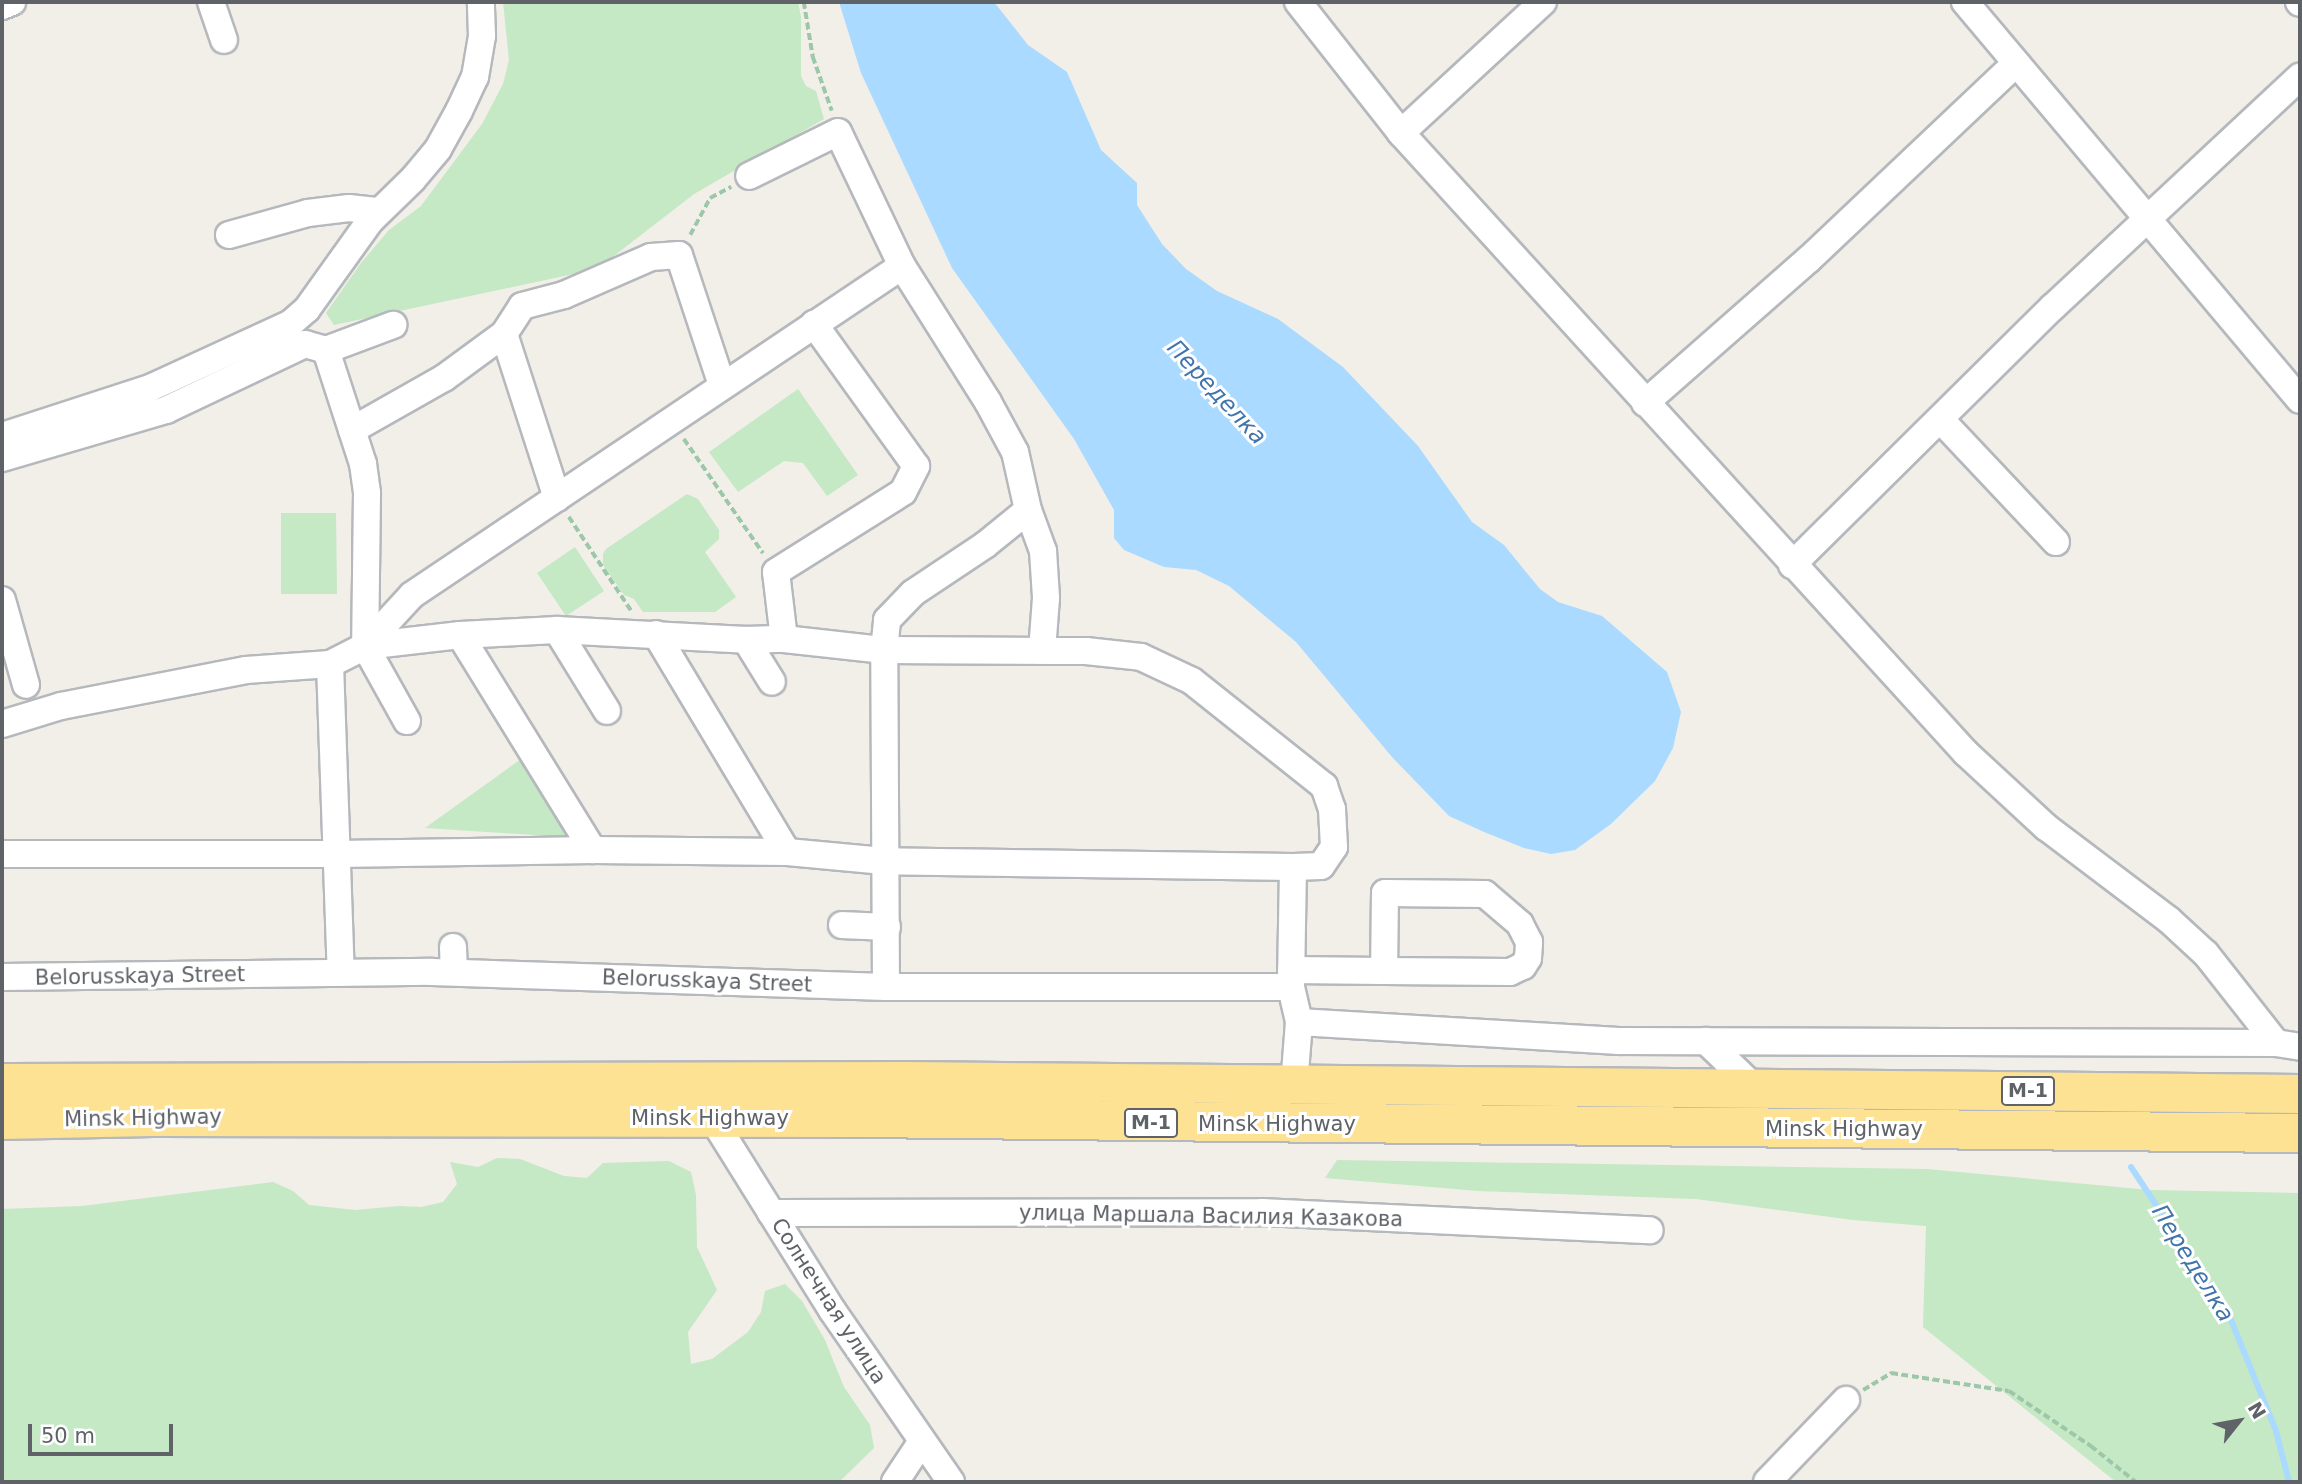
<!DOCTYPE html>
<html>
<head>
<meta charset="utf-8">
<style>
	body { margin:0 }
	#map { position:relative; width:2302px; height:1484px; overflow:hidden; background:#f1efe8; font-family:"DejaVu Sans",sans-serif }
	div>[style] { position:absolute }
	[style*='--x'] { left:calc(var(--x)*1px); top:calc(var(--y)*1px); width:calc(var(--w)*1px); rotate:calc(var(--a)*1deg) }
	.green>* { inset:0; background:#c5e8c5 }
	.water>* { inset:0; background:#aadaff }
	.stream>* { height:6px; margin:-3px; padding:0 3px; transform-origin:3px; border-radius:3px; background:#aadaff }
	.path>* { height:3.5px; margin-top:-1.75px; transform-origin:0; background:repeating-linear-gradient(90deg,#9cc7a9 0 7px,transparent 0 10.5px) }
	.roads { filter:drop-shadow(2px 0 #b5b8bc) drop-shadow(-2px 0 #b5b8bc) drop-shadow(0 2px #b5b8bc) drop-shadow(0 -2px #b5b8bc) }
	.minor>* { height:26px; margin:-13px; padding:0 13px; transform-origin:13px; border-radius:13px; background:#fff }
	.highway>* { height:38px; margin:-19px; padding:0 19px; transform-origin:19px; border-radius:19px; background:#fde293 }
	span { translate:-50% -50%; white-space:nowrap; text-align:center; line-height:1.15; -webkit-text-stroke:6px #fff; paint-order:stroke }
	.shield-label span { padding:2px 5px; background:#fff; border:2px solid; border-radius:5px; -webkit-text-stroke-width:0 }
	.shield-label { font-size:19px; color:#5f6368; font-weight:700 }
	.street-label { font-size:21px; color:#5f6368 }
	.water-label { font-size:23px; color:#4174aa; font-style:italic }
	.frame { position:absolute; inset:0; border:4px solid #5f6368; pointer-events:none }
	.north { position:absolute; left:2204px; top:1386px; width:70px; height:70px; -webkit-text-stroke:5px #fff; paint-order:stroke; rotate:59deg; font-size:19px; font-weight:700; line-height:28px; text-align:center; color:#5f6368 }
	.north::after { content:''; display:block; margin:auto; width:24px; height:32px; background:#5f6368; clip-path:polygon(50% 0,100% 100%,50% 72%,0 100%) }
	.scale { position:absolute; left:28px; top:1424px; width:145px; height:32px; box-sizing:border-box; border:4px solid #5f6368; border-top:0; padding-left:9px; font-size:21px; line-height:24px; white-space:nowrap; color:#5f6368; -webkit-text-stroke:5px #fff; paint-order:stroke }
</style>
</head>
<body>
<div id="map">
	<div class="green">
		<div style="clip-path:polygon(503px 2px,798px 2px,801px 17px,801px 76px,806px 86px,816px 91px,824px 119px,694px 194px,597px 269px,334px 325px,326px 313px,361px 263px,389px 230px,421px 206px,482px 124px,503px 84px,509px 60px)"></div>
		<div style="clip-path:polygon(798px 389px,858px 475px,827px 496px,803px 463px,784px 461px,738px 492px,709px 452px)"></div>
		<div style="clip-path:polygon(687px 494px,698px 499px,719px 530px,719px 539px,705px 552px,736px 597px,715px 612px,643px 612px,634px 599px,624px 595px,603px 565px,603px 554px,606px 549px)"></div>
		<div style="clip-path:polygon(281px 513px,336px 513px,337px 594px,281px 594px)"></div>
		<div style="clip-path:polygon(575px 547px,604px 591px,566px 616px,537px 573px)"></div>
		<div style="clip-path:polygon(528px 754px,580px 838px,425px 828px)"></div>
		<div style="clip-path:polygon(497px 1158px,520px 1159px,564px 1176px,587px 1178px,603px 1163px,669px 1161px,691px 1172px,696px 1195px,697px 1247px,717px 1290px,688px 1332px,691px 1364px,712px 1359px,748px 1332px,761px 1312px,765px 1291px,785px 1284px,802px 1301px,825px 1340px,844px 1387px,870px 1425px,874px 1448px,839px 1482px,2px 1482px,2px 1209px,82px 1206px,273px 1182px,293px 1191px,309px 1205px,355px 1210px,399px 1206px,421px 1207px,443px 1202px,457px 1184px,450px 1162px,478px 1167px)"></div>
		<div style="clip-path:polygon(1337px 1160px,1927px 1169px,2150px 1190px,2300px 1193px,2300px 1482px,2116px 1482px,1923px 1327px,1926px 1226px,1853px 1220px,1696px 1199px,1478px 1191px,1325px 1178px)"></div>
	</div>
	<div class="water">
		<div style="clip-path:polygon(839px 2px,994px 2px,1028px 45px,1067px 72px,1101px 150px,1137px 183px,1137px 205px,1162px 244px,1186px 269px,1217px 291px,1278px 319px,1343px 367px,1418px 446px,1472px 522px,1504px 545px,1540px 589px,1558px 602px,1602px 616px,1667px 672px,1681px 712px,1673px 748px,1655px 781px,1611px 824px,1575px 850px,1551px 854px,1524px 848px,1484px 832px,1449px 816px,1392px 757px,1296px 642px,1229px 586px,1196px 570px,1164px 567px,1124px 550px,1114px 538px,1114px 510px,1074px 439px,952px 268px,861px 73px)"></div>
	</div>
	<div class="stream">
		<div style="--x:2131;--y:1167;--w:178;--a:56.5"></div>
		<div style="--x:2229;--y:1315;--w:125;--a:67.9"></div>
		<div style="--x:2276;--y:1431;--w:53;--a:75.7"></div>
	</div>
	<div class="path">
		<div style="--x:804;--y:2;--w:56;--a:80.7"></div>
		<div style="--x:813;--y:57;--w:57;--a:70.6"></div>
		<div style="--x:690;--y:235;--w:42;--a:-61.6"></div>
		<div style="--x:710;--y:198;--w:24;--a:-28"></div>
		<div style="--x:684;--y:439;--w:139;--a:55.3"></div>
		<div style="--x:569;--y:517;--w:114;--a:56.4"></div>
		<div style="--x:1863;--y:1390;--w:33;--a:-31"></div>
		<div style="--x:1891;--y:1373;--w:119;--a:8.7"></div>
		<div style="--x:2009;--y:1391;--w:99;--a:33.9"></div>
		<div style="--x:2091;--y:1446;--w:58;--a:38.7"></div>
	</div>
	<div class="roads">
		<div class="minor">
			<div style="--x:211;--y:2;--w:40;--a:71.1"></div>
			<div style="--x:1298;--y:2;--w:167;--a:51.8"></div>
			<div style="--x:1401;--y:133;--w:839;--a:47.66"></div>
			<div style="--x:1966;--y:753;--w:109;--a:42.8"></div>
			<div style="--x:2046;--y:827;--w:154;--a:37.1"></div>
			<div style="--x:2169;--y:920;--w:50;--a:42.6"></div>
			<div style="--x:2206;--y:954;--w:113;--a:51.8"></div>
			<div style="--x:1965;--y:2;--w:520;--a:49.91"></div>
			<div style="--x:2299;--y:2;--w:1;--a:45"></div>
			<div style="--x:2;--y:6;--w:11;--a:-22"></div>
			<div style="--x:1401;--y:133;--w:193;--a:-42.7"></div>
			<div style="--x:229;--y:235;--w:82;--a:-15.6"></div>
			<div style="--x:308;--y:213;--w:41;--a:-7"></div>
			<div style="--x:349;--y:208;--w:30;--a:6"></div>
			<div style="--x:326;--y:350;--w:120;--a:72"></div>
			<div style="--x:363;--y:464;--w:29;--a:82"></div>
			<div style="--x:367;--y:493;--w:153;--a:90.7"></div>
			<div style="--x:365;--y:646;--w:86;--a:60.8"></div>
			<div style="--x:1645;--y:403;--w:218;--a:-41.3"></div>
			<div style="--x:1809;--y:259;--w:285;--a:-43.4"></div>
			<div style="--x:1940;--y:419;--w:169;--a:46.7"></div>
			<div style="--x:352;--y:430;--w:106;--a:-29.5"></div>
			<div style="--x:444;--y:378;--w:74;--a:-36.3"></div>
			<div style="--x:2;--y:436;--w:156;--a:-18"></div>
			<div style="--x:150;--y:388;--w:155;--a:-24.7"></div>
			<div style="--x:291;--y:323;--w:21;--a:-41"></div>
			<div style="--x:307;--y:309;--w:108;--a:-54.4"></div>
			<div style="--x:370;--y:221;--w:60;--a:-44.3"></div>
			<div style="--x:413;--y:179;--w:39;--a:-50"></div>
			<div style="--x:438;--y:149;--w:43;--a:-61.1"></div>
			<div style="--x:459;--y:111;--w:38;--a:-65"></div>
			<div style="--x:475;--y:77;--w:42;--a:-80.3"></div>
			<div style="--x:482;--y:36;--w:34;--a:-92"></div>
			<div style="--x:2;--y:458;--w:171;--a:-16.3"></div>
			<div style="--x:166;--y:410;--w:154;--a:-25.4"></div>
			<div style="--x:305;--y:344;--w:22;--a:16"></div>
			<div style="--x:326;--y:350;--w:72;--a:-20.5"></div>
			<div style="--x:557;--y:498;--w:172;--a:-107.9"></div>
			<div style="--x:504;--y:334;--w:33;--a:-57"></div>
			<div style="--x:522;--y:306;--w:43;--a:-14.7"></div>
			<div style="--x:564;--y:295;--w:95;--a:-23.6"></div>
			<div style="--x:651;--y:257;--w:28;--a:-4"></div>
			<div style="--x:679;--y:255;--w:137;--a:71.7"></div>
			<div style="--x:1028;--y:510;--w:44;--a:69.9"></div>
			<div style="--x:1043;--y:551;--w:47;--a:86.3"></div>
			<div style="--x:1046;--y:598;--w:53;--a:94.3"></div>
			<div style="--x:1792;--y:565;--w:367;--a:-44.7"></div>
			<div style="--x:2053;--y:307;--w:338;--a:-43"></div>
			<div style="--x:2;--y:600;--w:88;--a:74.2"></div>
			<div style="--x:557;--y:630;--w:95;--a:58.3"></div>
			<div style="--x:656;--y:634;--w:254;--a:59"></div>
			<div style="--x:460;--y:635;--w:253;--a:58.3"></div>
			<div style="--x:784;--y:639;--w:67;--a:-96.8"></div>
			<div style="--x:776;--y:572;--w:150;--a:-32.2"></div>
			<div style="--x:903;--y:492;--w:29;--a:-63"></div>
			<div style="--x:916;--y:466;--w:175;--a:-125.7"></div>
			<div style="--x:746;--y:640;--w:49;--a:58.2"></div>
			<div style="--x:365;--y:646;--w:69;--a:-47.3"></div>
			<div style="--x:412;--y:595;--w:590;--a:-33.88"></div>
			<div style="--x:902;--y:266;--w:148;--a:-115.5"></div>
			<div style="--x:838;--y:132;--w:99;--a:153.7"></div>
			<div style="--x:330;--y:664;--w:309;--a:88"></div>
			<div style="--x:2;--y:724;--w:62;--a:-17"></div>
			<div style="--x:61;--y:706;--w:188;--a:-11"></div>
			<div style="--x:246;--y:670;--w:84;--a:-4.1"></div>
			<div style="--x:330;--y:664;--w:39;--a:-27"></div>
			<div style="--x:365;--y:646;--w:96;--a:-6.6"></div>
			<div style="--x:460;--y:635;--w:97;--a:-3"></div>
			<div style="--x:557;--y:630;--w:189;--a:3"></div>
			<div style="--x:746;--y:640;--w:38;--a:-2"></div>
			<div style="--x:784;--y:639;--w:101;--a:6.3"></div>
			<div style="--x:884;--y:650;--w:202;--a:0.3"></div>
			<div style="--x:1086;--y:651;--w:55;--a:6.2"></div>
			<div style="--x:1141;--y:657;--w:56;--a:25.2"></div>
			<div style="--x:1192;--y:681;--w:169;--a:38.5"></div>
			<div style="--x:1324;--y:786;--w:24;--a:71"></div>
			<div style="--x:1332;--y:809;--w:38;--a:87"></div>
			<div style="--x:1334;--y:847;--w:23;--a:124"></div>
			<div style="--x:1321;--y:866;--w:28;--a:178"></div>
			<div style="--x:1293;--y:867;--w:409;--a:-179.2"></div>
			<div style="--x:884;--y:861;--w:97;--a:-174.7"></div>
			<div style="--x:787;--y:852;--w:194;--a:-179.4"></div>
			<div style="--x:593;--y:850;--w:257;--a:179.1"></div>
			<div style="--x:336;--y:854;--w:334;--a:180"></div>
			<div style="--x:1293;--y:867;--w:120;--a:91"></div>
			<div style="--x:1291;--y:987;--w:36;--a:77"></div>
			<div style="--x:1299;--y:1022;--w:64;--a:94.5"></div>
			<div style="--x:842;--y:925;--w:45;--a:2.5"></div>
			<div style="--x:453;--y:947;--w:25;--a:88"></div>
			<div style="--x:1291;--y:970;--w:93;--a:0.6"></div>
			<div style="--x:1384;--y:971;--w:126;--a:0.5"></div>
			<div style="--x:1510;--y:972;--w:14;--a:-25"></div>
			<div style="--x:1523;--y:966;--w:9;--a:-58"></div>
			<div style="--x:1528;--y:958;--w:16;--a:-86"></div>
			<div style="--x:1529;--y:942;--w:20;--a:-117"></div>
			<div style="--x:1520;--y:924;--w:46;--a:-139.4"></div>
			<div style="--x:1485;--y:894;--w:100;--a:-179.4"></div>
			<div style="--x:1385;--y:893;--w:78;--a:90.7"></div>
			<div style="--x:2;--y:977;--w:430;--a:-0.7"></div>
			<div style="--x:432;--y:972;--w:454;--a:1.9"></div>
			<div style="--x:886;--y:987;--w:405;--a:0"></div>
			<div style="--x:886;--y:987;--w:337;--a:-90.3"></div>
			<div style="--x:884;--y:650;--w:30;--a:-84"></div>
			<div style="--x:887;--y:620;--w:37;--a:-46"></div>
			<div style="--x:913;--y:593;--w:87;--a:-33.7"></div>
			<div style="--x:985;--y:545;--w:55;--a:-39.1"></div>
			<div style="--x:1028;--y:510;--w:59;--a:-102.6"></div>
			<div style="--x:1015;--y:452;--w:57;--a:-118.4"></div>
			<div style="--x:988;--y:402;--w:161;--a:-122.3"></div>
			<div style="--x:1299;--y:1022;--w:320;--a:3.4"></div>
			<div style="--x:1618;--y:1041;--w:658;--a:0.17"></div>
			<div style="--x:2276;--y:1043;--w:24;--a:9"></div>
			<div style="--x:1706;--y:1041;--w:68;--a:43.8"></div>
			<div style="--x:712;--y:1118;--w:226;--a:58"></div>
			<div style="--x:832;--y:1310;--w:209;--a:55.3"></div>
			<div style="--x:771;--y:1213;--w:491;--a:-0.1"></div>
			<div style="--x:1262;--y:1212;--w:388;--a:2.7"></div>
			<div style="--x:895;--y:1482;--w:49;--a:-56.6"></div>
			<div style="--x:1767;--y:1482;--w:114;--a:-46.1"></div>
		</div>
		<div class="highway">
			<div style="--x:2;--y:1083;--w:905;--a:-0.13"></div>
			<div style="--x:907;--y:1081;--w:1393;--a:0.53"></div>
			<div style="--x:2;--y:1120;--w:151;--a:-1.1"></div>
			<div style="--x:153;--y:1117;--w:707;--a:0.08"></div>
			<div style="--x:860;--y:1118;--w:1440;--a:0.6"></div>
		</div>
	</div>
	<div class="shield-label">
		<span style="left:2028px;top:1091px">М-1</span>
		<span style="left:1151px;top:1123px">М-1</span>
	</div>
	<div class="street-label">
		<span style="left:140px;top:976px;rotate:-1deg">Belorusskaya Street</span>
		<span style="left:707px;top:981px;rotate:2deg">Belorusskaya Street</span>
		<span style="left:143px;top:1118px;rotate:-1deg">Minsk Highway</span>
		<span style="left:710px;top:1118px">Minsk Highway</span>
		<span style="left:1277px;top:1124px">Minsk Highway</span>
		<span style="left:1844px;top:1129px">Minsk Highway</span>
		<span style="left:1211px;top:1216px;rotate:1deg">улица Маршала Василия Казакова</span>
		<span style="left:829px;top:1301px;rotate:57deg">Солнечная улица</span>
	</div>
	<div class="water-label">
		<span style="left:1217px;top:392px;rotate:47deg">Переделка</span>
		<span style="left:2193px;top:1263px;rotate:58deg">Переделка</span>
	</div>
	<div class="frame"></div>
	<div class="north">N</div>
	<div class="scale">50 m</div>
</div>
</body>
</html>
